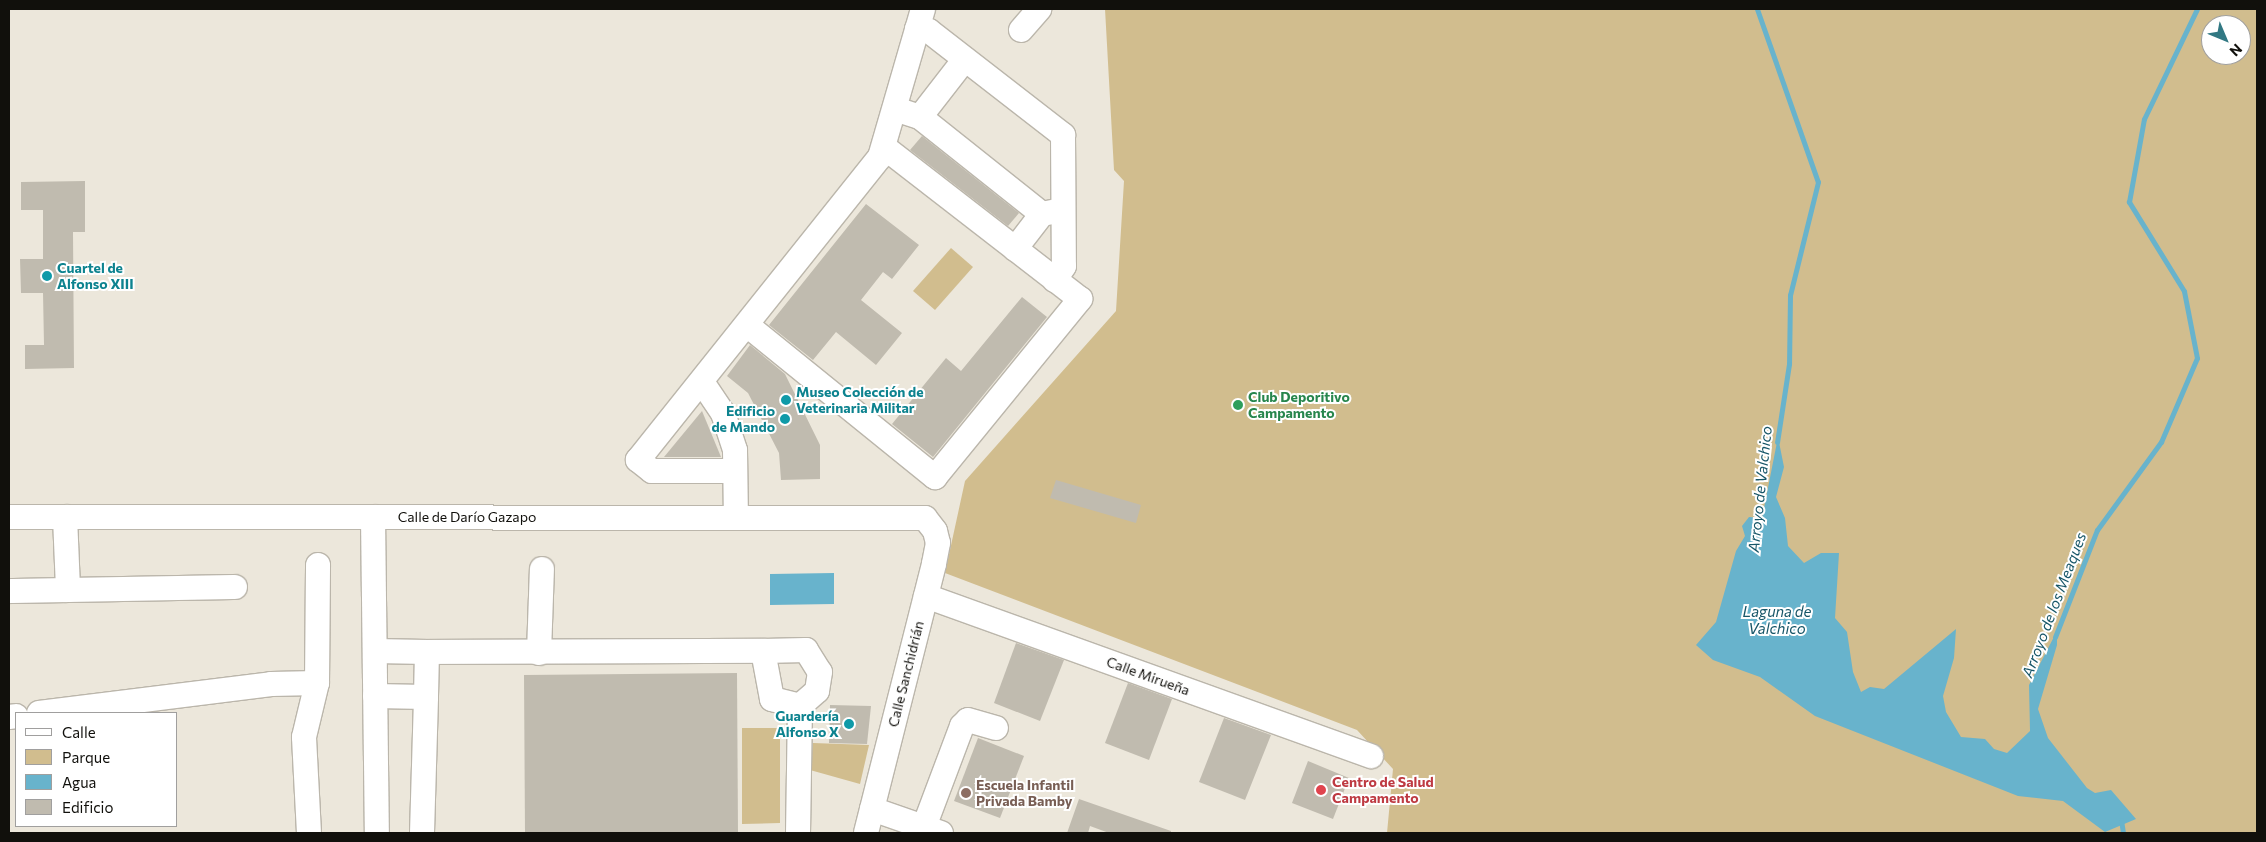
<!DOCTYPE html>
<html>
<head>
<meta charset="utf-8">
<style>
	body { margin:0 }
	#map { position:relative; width:2266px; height:842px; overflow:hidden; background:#ece7db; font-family:Commissioner,sans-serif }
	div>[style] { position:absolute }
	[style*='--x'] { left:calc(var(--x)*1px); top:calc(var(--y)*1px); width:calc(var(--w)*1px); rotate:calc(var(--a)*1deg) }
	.green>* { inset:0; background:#d1bd8e }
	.water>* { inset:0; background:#68b3cc }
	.stream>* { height:5px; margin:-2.5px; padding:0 2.5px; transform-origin:2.5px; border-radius:2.5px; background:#68b3cc }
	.building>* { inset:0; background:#c0bbaf }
	.roads { filter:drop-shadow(1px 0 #bbb6ab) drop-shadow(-1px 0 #bbb6ab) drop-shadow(0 1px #bbb6ab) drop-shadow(0 -1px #bbb6ab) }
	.minor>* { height:24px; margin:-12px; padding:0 12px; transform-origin:12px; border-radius:12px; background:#fff }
	.dots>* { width:14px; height:14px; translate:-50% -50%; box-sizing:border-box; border:2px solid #fff; border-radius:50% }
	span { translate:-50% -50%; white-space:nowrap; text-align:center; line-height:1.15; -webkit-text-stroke:4px #fff; paint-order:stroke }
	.culture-label { font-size:14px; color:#0d838f; font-weight:700 }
	.left { translate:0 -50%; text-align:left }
	.right { translate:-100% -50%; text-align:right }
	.leisure-label { font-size:14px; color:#27864d; font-weight:700 }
	.street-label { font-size:14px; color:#11100c }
	.health-label { font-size:14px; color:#be3a42; font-weight:700 }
	.education-label { font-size:14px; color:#785e54; font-weight:700 }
	.water-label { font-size:15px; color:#175668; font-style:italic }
	.frame { position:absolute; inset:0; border:10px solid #11100c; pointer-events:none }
	.legend { position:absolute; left:15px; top:712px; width:162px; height:115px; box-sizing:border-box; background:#fff; border:1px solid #a09f9e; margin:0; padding:6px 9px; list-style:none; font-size:15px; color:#11100c }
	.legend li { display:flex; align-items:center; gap:10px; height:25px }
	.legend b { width:25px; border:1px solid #a09f9e }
	.north { position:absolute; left:2201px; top:15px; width:50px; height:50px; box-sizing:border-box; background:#fff; border:1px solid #a09f9e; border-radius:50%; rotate:135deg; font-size:14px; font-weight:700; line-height:20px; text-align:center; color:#11100c }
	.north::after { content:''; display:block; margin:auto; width:18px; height:22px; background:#317883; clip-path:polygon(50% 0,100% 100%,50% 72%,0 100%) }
</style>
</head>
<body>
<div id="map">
	<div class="green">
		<div style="clip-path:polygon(evenodd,1105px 9px,2257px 9px,2257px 833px,1387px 833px,1393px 769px,1357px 730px,945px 573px,965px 481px,1116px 311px,1124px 181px,1114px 170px,1105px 9px,2211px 25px,2241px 25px,2241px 55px,2211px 55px,2211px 25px)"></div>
		<div style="clip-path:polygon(951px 248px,973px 267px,935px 310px,913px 291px)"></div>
		<div style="clip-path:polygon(742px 728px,780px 728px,780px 823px,742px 824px)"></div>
		<div style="clip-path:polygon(813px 743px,869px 745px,860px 784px,810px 770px)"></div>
	</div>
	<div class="water">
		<div style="clip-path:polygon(1778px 437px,1784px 467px,1776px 497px,1785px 518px,1788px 546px,1804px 563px,1821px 553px,1839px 553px,1835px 618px,1847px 632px,1853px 672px,1861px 692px,1870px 687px,1884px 689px,1956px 629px,1954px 658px,1943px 696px,1946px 712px,1961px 737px,1985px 739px,1994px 749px,2007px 753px,2030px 731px,2029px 685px,2057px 631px,2057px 645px,2038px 709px,2048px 738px,2087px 788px,2095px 793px,2111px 790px,2136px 819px,2105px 832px,2063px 801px,2018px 796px,1815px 716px,1760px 677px,1713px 660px,1696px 645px,1716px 622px,1736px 551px,1745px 536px,1742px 526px,1749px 517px,1762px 518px)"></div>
		<div style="clip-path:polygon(834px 573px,834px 604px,770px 605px,770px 574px)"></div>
	</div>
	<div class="stream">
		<div style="--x:1757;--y:9;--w:183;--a:70.6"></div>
		<div style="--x:1818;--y:182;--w:116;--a:103.9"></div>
		<div style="--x:1790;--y:295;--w:69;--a:90.8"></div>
		<div style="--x:1789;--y:364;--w:79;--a:98.7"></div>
		<div style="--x:2055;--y:637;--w:115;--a:-68.6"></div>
		<div style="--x:2097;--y:530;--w:109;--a:-54"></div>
		<div style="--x:2161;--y:442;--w:91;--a:-66.8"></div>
		<div style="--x:2197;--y:358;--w:68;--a:-101"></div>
		<div style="--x:2184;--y:291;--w:105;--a:-121.7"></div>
		<div style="--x:2129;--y:202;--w:84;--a:-79.8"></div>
		<div style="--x:2144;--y:119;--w:122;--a:-64.3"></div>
		<div style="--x:2121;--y:820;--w:13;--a:81"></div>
	</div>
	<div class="building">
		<div style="clip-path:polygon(922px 136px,1019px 213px,1008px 226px,910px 150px)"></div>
		<div style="clip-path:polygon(85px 181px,85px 232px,73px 232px,74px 368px,25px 369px,25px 345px,44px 345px,43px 293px,21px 293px,20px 259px,43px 259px,43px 210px,21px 210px,21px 182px)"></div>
		<div style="clip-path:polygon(866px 204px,919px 245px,892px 279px,883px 272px,861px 300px,902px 333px,876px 365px,836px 332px,813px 360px,769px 325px)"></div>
		<div style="clip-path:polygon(1022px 297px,1047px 317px,933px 457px,892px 424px,946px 358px,961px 371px)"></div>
		<div style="clip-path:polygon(750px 345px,785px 374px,820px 445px,820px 479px,781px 480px,779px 453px,748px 393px,727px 376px)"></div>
		<div style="clip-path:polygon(702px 411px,721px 457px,664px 457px)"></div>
		<div style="clip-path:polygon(1056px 480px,1141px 505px,1136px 523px,1050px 498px)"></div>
		<div style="clip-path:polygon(1016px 643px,1064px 660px,1040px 721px,994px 703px)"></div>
		<div style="clip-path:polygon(737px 673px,738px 833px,525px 833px,524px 675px)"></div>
		<div style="clip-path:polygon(1128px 683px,1172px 699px,1149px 760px,1105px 743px)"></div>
		<div style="clip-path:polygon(830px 705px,871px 706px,867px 744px,829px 743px)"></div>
		<div style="clip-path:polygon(1224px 718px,1271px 735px,1245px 800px,1199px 782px)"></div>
		<div style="clip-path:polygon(978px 738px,1024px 756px,1000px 818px,954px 801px)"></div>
		<div style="clip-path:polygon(1308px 761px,1349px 778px,1333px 819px,1292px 803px)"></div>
		<div style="clip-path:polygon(1079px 799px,1171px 831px,1171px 833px,1109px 833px,1090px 826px,1088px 833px,1067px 833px)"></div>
	</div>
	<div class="roads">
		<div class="minor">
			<div style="--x:917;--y:29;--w:12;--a:9"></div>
			<div style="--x:929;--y:31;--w:170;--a:37.8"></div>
			<div style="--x:1063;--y:135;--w:131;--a:89.6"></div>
			<div style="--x:1064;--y:266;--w:17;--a:123"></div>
			<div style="--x:1021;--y:30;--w:28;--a:-49"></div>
			<div style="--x:895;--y:109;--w:26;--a:18"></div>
			<div style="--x:920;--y:117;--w:156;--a:38.5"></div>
			<div style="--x:920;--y:117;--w:73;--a:-52.2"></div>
			<div style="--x:1015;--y:249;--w:44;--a:-52.4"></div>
			<div style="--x:1042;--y:214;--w:15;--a:-11"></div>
			<div style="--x:747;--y:325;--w:242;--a:39"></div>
			<div style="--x:935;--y:477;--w:230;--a:-50.8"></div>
			<div style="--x:1080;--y:299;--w:248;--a:-142.2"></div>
			<div style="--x:702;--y:382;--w:37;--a:56"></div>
			<div style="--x:723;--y:413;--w:39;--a:72"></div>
			<div style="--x:735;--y:450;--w:68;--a:89.2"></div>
			<div style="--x:735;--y:471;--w:83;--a:180"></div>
			<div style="--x:652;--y:471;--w:18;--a:-142"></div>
			<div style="--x:638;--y:460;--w:388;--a:-51.4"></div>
			<div style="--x:880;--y:157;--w:154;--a:-73.8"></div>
			<div style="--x:9;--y:517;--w:916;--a:0.06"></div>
			<div style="--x:925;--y:518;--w:16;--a:52"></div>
			<div style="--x:935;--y:531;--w:12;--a:76"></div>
			<div style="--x:938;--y:543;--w:21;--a:101"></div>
			<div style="--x:934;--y:564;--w:277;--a:104.2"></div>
			<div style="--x:65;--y:517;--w:73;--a:87.6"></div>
			<div style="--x:373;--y:517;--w:316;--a:89.3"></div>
			<div style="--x:9;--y:591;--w:226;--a:-1"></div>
			<div style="--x:926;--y:596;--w:473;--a:19.8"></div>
			<div style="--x:375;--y:651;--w:52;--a:1.1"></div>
			<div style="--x:427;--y:652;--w:45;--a:91.3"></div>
			<div style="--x:426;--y:697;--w:51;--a:-178.9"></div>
			<div style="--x:763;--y:651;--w:43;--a:-1.3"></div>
			<div style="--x:806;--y:650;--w:26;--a:58"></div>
			<div style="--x:820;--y:672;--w:19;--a:99"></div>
			<div style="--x:817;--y:691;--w:23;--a:139"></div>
			<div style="--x:427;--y:652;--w:336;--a:-0.2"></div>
			<div style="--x:763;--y:651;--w:49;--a:79.4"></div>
			<div style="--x:772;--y:699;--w:29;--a:14"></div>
			<div style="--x:800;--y:706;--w:127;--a:90.9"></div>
			<div style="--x:539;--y:653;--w:84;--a:-88"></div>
			<div style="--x:39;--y:713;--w:234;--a:-7.1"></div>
			<div style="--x:271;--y:684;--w:46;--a:-1.2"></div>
			<div style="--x:9;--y:717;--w:7;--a:-8"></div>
			<div style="--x:872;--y:809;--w:73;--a:19.2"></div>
			<div style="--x:924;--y:827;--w:108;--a:-69.4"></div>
			<div style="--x:962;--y:726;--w:8;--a:-45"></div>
			<div style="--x:968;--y:720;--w:29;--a:16"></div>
			<div style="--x:309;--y:833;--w:96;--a:-93"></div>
			<div style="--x:304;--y:737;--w:56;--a:-76.5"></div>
			<div style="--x:317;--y:683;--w:118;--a:-89.5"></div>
			<div style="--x:422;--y:833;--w:136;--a:-88.3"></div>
		</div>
	</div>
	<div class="dots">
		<div style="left:47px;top:276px;background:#0f9aa8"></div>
		<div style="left:786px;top:400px;background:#0f9aa8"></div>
		<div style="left:1238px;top:405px;background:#2e9e5b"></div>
		<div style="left:785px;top:419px;background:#0f9aa8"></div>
		<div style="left:849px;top:724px;background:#0f9aa8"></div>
		<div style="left:1321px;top:790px;background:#e0444e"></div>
		<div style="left:966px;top:793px;background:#8d6e63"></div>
	</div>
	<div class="culture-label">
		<span class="left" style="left:57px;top:276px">Cuartel de<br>Alfonso XIII</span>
		<span class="left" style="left:796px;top:400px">Museo Colección de<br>Veterinaria Militar</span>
		<span class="right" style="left:775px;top:419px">Edificio<br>de Mando</span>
		<span class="right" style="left:839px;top:724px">Guardería<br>Alfonso X</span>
	</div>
	<div class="leisure-label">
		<span class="left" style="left:1248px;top:405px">Club Deporitivo<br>Campamento</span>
	</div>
	<div class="street-label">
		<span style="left:467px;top:517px">Calle de Darío Gazapo</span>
		<span style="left:906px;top:674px;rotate:-76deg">Calle Sanchidrián</span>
		<span style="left:1148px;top:676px;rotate:20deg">Calle Mirueña</span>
	</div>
	<div class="health-label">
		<span class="left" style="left:1332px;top:790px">Centro de Salud<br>Campamento</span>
	</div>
	<div class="education-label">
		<span class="left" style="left:976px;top:793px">Escuela Infantil<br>Privada Bamby</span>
	</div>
	<div class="water-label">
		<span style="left:1760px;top:489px;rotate:-84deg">Arroyo de Valchico</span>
		<span style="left:2054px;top:605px;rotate:-69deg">Arroyo de los Meaques</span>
		<span style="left:1777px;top:620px">Laguna de<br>Valchico</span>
	</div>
	<div class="frame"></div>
	<ul class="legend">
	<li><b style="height:6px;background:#fff"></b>Calle</li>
	<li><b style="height:14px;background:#d1bd8e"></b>Parque</li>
	<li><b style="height:14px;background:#68b3cc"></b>Agua</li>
	<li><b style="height:14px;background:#c0bbaf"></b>Edificio</li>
	</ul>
	<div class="north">N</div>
</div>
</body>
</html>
